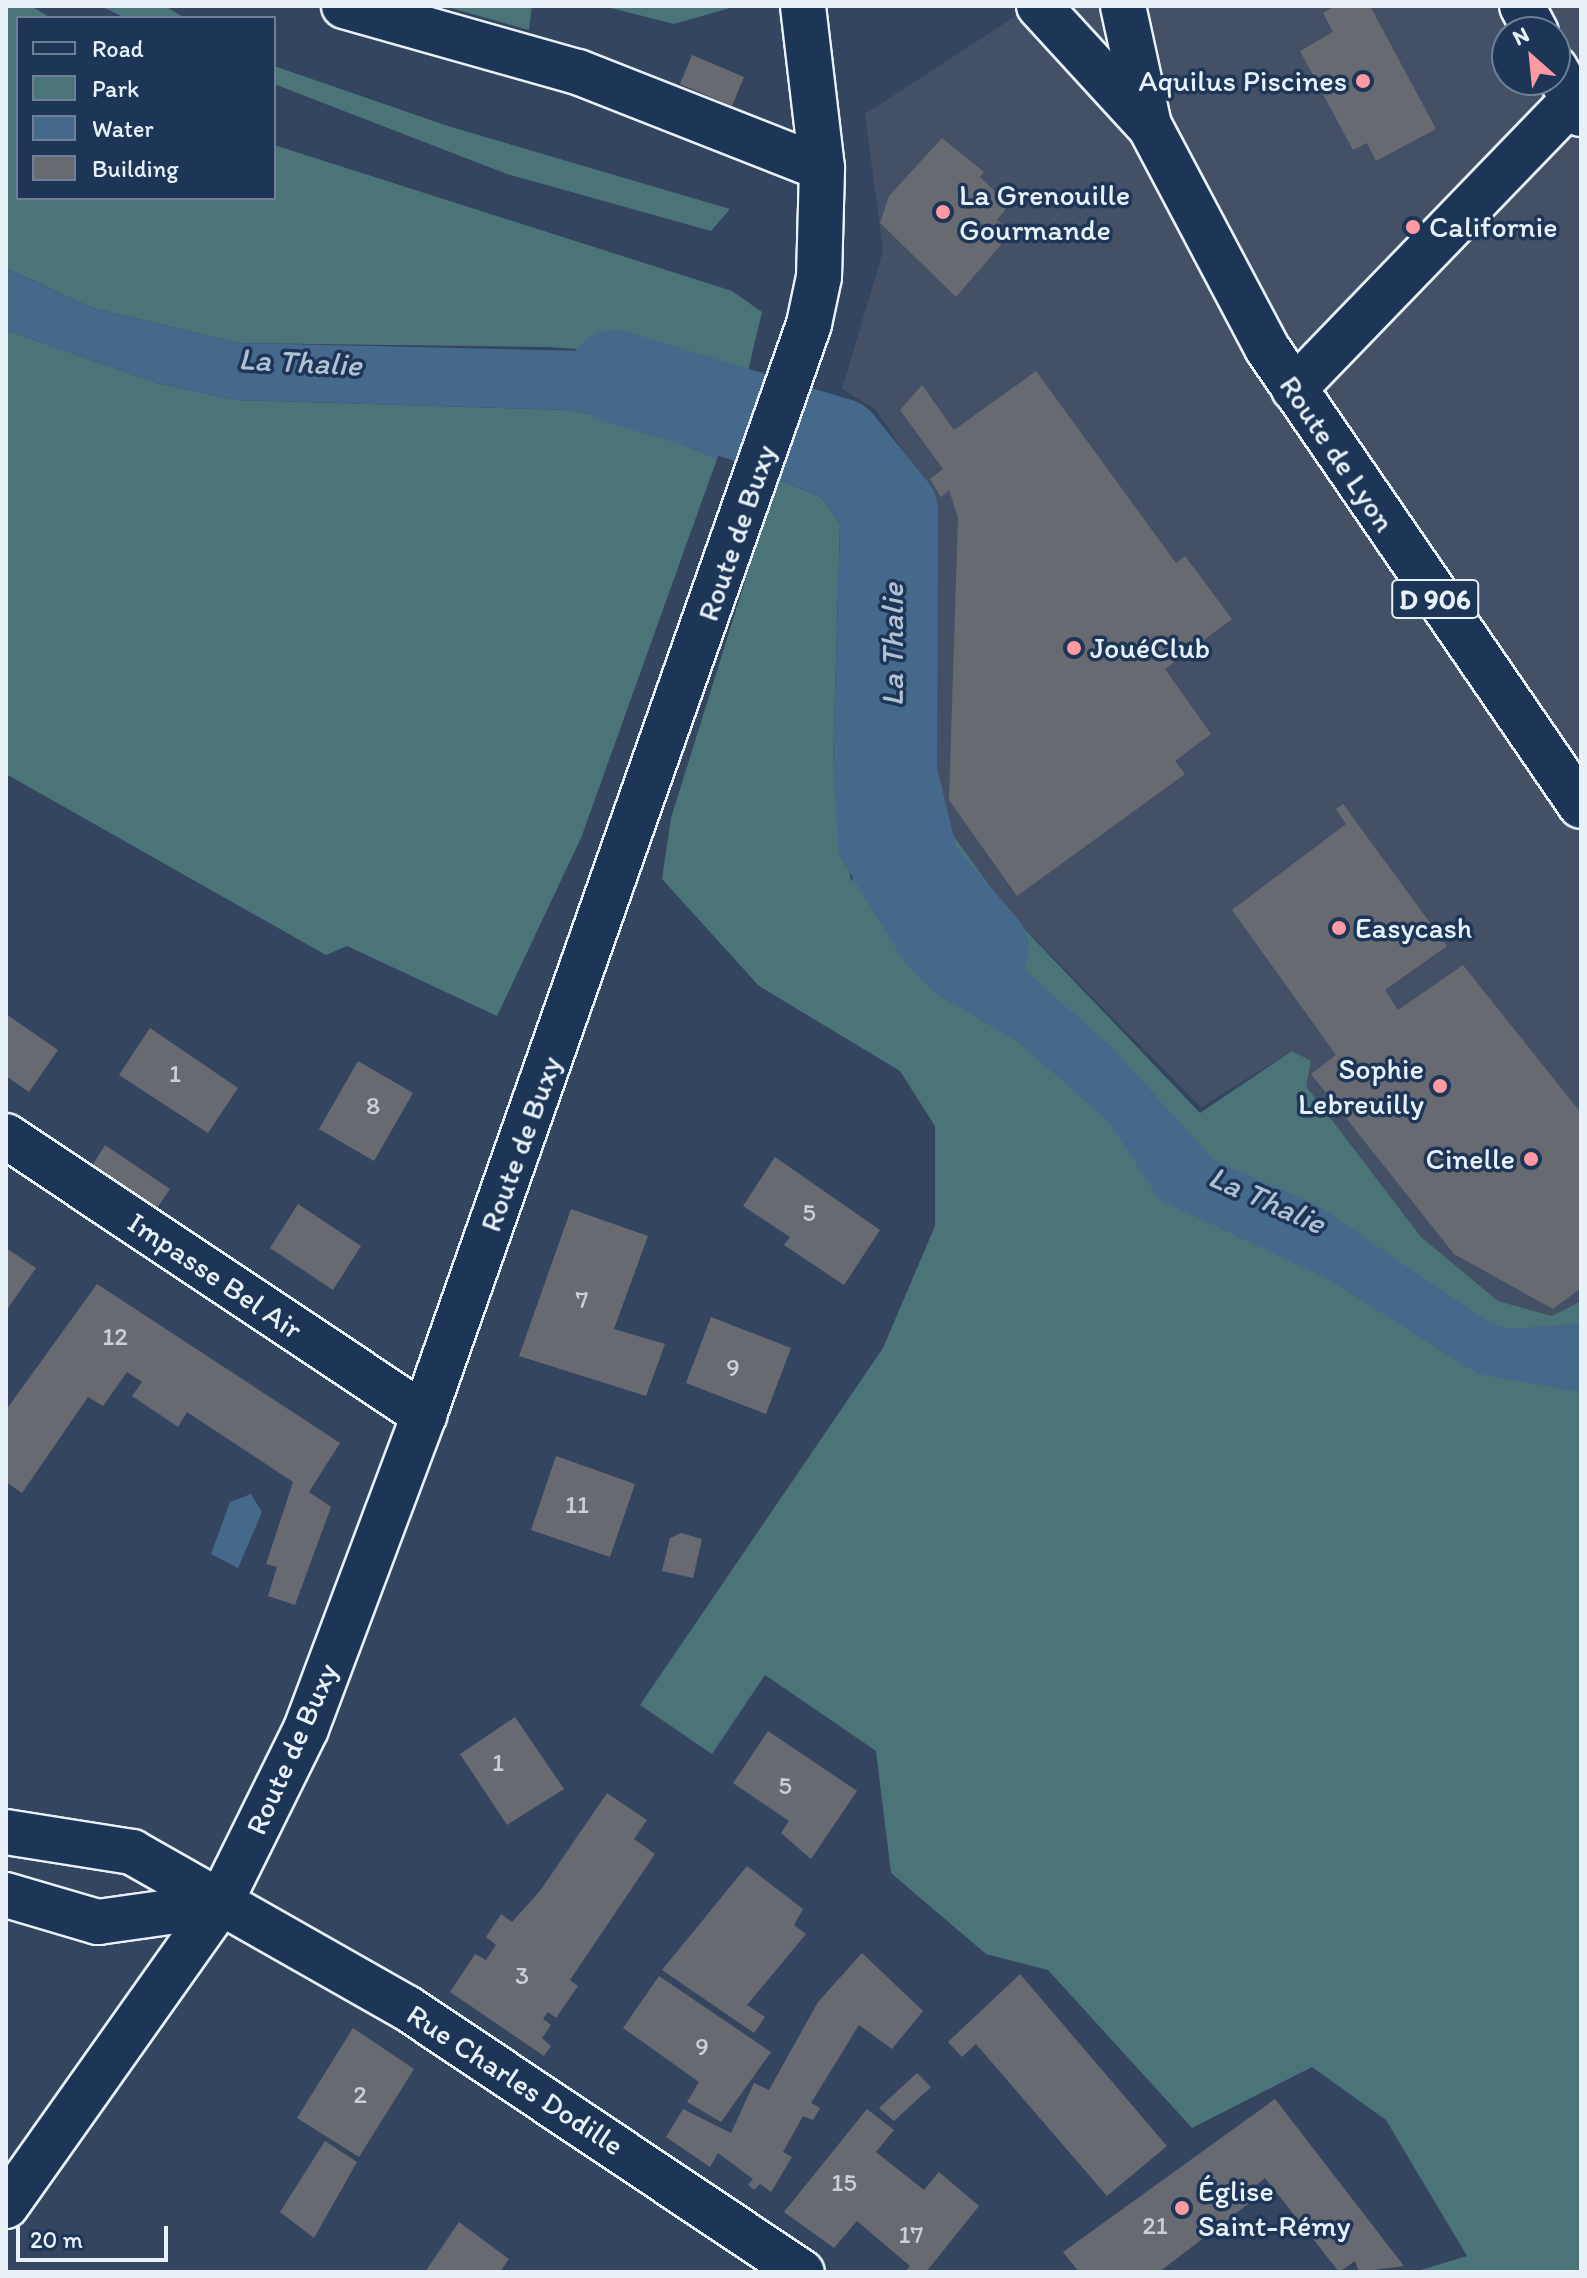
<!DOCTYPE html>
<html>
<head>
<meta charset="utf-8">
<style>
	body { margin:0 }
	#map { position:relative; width:1587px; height:2278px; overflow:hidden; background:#34455f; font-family:Itim,sans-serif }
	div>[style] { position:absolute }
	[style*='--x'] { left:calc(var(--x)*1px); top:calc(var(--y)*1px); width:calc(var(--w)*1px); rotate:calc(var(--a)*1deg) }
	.built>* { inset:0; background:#445065 }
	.green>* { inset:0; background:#4b7479 }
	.water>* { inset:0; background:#44698b }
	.river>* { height:92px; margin:-46px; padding:0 46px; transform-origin:46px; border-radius:46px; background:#44698b }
	.building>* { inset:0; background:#686a72 }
	.roads { filter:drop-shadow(2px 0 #e8f1f8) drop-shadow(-2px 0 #e8f1f8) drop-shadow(0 2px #e8f1f8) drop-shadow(0 -2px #e8f1f8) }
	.minor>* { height:44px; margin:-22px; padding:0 22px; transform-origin:22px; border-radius:22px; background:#1d3557 }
	.major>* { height:44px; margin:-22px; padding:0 22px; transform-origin:22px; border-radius:22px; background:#1d3557 }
	.dots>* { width:22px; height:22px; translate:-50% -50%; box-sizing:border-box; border:4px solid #1d3557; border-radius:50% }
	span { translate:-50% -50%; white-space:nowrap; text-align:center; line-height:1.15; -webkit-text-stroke:7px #1d3557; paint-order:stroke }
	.number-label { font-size:26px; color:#c8cfd6 }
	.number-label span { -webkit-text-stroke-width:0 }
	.shield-label span { padding:2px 6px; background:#1d3557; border:2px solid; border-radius:6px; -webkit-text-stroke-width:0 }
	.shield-label { font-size:28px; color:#e8f1f8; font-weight:700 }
	.poi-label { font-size:30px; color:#e8f1f8 }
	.right { translate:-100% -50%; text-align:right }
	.left { translate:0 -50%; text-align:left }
	.street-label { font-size:30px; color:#e8f1f8 }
	.water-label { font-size:32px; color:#afc1d2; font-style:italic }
	.frame { position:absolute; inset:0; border:8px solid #e8f1f8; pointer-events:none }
	.legend { position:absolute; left:16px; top:16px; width:260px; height:184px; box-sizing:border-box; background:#1d3557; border:2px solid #6e8097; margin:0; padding:10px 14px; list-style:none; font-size:24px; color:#e8f1f8 }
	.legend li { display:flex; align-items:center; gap:16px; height:40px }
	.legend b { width:40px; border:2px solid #6e8097 }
	.north { position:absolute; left:1491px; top:16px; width:80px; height:80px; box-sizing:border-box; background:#1d3557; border:2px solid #6e8097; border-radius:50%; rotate:333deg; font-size:22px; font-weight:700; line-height:32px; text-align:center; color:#e8f1f8 }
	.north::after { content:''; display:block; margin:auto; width:28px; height:36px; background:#ff9aa2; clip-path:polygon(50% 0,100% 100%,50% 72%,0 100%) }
	.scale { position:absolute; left:16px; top:2226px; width:152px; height:36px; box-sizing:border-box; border:4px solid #e8f1f8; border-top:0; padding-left:10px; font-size:24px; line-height:28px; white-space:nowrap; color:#e8f1f8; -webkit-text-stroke:6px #1d3557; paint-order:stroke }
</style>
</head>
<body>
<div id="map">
	<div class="built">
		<div style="clip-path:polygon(evenodd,1031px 6px,1581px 6px,1581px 1301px,1552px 1316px,1498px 1301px,1421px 1237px,1306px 1086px,1292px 1051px,1201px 1107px,1011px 915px,928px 801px,927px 510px,911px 462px,875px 409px,842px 389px,883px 251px,865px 114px,1031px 6px,1507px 32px,1555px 32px,1555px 80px,1507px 80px,1507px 32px)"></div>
	</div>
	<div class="green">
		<div style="clip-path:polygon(6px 6px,31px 6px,51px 18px,18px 18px,18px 198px,274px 198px,274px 145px,732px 291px,762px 312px,748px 371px,700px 357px,547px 347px,239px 343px,92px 308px,6px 268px)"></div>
		<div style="clip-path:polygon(101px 6px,165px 6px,185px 18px,125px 18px)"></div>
		<div style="clip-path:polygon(444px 6px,532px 6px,529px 30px)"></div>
		<div style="clip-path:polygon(603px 6px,737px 6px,674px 24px)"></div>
		<div style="clip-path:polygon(274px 66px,448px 126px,730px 209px,711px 231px,507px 174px,274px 84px)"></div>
		<div style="clip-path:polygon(6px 330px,157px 383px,235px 400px,570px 410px,637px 425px,717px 459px,581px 838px,497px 1016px,347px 946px,326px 955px,6px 774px)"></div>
		<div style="clip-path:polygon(777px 479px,821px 497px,840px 525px,833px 765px,851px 881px,928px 801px,1011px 915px,1200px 1113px,1292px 1051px,1311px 1061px,1306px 1086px,1421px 1237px,1498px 1301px,1552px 1316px,1581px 1301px,1581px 2272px,1414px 2272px,1467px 2256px,1386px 2120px,1312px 2067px,1192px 2128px,1048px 1970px,986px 1954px,891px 1873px,876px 1751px,765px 1675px,712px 1754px,640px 1705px,883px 1348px,935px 1226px,935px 1126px,900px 1071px,759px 986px,662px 879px,671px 818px)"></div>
	</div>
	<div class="water">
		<div style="clip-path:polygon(6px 268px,92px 308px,239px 343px,674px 353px,748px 371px,717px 459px,637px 425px,570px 410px,235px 400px,157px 383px,6px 330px)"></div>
		<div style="clip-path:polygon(801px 411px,865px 438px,882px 461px,893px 533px,894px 807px,938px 892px,1112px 1048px,1215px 1161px,1317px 1205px,1488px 1322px,1512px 1329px,1581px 1323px,1581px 1392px,1478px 1374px,1328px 1279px,1160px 1200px,1108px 1121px,1018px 1042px,933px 992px,905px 963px,839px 855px,833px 765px,840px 525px,821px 497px,777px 479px)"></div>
		<div style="clip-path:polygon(251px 1494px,262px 1512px,238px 1568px,211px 1554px,230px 1502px)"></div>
	</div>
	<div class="river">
		<div style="--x:614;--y:376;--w:234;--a:16.9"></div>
		<div style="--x:838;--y:444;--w:86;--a:51.1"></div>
		<div style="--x:892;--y:511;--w:262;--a:90.2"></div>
		<div style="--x:891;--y:773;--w:98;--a:76.4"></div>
		<div style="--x:914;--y:868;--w:106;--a:49.6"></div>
	</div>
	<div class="building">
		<div style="clip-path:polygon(1335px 6px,1370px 6px,1436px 129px,1376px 161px,1367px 143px,1353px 150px,1300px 51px,1333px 32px,1323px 13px)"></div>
		<div style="clip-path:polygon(692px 55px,744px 77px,732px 106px,680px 84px)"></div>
		<div style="clip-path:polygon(942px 138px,984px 172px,980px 177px,1009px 205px,997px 220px,1011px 233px,956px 297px,880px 223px,889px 196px)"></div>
		<div style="clip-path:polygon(1036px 371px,1176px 563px,1185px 556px,1232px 619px,1165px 669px,1211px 734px,1175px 761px,1185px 774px,1017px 896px,949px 800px,958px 517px,949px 490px,941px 497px,930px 479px,943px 469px,900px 410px,922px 385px,954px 430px)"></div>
		<div style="clip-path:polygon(1343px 804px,1447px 946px,1385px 990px,1398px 1010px,1463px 965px,1581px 1113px,1581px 1288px,1553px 1309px,1454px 1254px,1311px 1074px,1336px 1055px,1232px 910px,1346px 824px,1336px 809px)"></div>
		<div style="clip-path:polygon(6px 1014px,58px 1050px,29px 1092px,6px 1076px)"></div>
		<div style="clip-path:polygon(150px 1028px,238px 1088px,208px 1133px,119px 1075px)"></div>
		<div style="clip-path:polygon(358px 1061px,413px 1093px,374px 1161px,319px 1129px)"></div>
		<div style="clip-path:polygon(105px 1145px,170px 1189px,157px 1208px,92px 1166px)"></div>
		<div style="clip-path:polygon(775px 1157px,880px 1230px,844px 1285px,784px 1245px,790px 1237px,743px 1206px)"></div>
		<div style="clip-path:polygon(298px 1204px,361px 1246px,333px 1290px,270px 1248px)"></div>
		<div style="clip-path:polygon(571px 1209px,648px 1236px,614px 1329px,665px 1344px,646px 1396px,519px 1356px)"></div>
		<div style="clip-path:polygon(6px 1248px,36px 1268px,6px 1311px)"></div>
		<div style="clip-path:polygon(97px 1284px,340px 1443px,309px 1492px,331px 1507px,295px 1605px,268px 1596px,277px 1567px,266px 1564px,293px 1482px,187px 1412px,178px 1427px,132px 1396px,142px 1382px,127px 1372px,103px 1406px,88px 1397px,22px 1493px,6px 1482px,6px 1410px)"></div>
		<div style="clip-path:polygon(711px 1317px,791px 1348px,766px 1414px,686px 1383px)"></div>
		<div style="clip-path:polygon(556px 1456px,635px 1484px,610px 1557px,531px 1530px)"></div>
		<div style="clip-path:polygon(681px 1533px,702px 1539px,693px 1578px,662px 1571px,670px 1538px)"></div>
		<div style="clip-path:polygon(515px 1717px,564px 1789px,507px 1825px,460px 1754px)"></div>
		<div style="clip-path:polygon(768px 1731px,857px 1791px,811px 1859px,781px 1833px,789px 1821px,733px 1783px)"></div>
		<div style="clip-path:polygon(607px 1793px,647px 1820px,634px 1839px,655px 1854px,570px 1980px,578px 1986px,556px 2018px,548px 2012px,543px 2019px,551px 2025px,542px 2038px,551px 2046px,544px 2056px,450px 1992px,475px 1954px,486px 1960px,496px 1945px,486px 1937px,501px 1914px,512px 1922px,540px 1891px)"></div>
		<div style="clip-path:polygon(747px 1866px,803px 1909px,794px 1925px,806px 1934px,747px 2005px,765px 2017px,754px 2033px,662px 1970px)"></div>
		<div style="clip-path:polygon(862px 1953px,923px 2011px,892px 2049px,859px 2025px,811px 2103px,820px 2108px,813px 2120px,803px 2116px,783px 2152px,792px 2157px,771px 2192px,760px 2184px,754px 2190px,748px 2185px,753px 2179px,718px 2153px,710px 2167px,666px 2137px,683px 2109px,731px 2133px,754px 2083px,769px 2090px,818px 2002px)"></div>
		<div style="clip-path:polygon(1020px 1974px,1167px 2146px,1107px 2196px,976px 2044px,962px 2057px,948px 2042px)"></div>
		<div style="clip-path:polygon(659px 1976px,771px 2052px,721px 2122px,687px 2102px,699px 2082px,623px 2028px)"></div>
		<div style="clip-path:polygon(353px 2028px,414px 2069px,359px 2157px,297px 2118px)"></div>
		<div style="clip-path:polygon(917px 2073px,931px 2087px,894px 2121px,879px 2108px)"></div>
		<div style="clip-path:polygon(1275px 2099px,1404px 2266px,1359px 2272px,1355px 2261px,1339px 2272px,1265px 2178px,1246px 2194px,1252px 2201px,1159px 2272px,1079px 2272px,1063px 2252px)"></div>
		<div style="clip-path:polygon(867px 2109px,894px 2130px,876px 2152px,924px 2190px,939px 2172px,979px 2206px,926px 2272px,905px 2272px,910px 2266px,857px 2221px,834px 2248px,784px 2212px)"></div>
		<div style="clip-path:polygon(325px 2141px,357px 2162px,314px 2238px,280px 2212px)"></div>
		<div style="clip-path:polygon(459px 2222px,509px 2259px,500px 2272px,425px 2272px)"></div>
	</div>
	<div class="roads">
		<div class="minor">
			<div style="--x:344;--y:6;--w:243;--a:15.8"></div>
			<div style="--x:578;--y:72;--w:262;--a:21.5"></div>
			<div style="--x:1522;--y:6;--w:30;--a:62"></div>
			<div style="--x:1555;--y:68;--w:53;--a:60.5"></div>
			<div style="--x:1294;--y:389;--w:402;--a:-46"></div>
			<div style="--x:6;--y:1136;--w:503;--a:33.72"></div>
		</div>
		<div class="major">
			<div style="--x:1039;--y:6;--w:161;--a:47.5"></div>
			<div style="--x:1123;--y:6;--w:122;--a:77.7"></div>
			<div style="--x:1149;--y:125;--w:252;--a:62.1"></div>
			<div style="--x:1267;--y:348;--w:555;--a:55.57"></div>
			<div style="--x:6;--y:1832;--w:128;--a:9"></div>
			<div style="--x:132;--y:1852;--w:316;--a:29.6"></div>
			<div style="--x:407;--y:2008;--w:475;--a:33.8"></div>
			<div style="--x:6;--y:1895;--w:96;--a:16.4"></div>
			<div style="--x:98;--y:1922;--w:122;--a:-8"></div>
			<div style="--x:6;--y:2206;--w:369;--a:-54.7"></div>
			<div style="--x:219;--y:1905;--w:196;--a:-63.7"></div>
			<div style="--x:306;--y:1729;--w:335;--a:-69.4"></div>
			<div style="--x:424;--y:1415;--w:1157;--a:-70.56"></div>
			<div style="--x:809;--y:324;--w:48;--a:-78"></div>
			<div style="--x:819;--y:277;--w:109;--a:-88.4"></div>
			<div style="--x:822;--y:168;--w:163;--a:-96.7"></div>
		</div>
	</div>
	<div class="dots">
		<div style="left:1363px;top:81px;background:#ff9aa2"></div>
		<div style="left:943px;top:212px;background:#ff9aa2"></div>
		<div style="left:1413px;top:227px;background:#ff9aa2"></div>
		<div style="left:1074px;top:648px;background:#ff9aa2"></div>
		<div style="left:1339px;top:928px;background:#ff9aa2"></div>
		<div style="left:1440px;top:1086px;background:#ff9aa2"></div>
		<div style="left:1531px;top:1159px;background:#ff9aa2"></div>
		<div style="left:1182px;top:2208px;background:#ff9aa2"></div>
	</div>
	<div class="number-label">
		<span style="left:175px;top:1074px">1</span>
		<span style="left:373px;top:1106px">8</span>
		<span style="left:809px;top:1213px">5</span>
		<span style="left:582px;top:1300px">7</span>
		<span style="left:115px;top:1337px">12</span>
		<span style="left:733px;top:1368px">9</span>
		<span style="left:577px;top:1505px">11</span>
		<span style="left:498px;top:1763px">1</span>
		<span style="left:785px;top:1786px">5</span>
		<span style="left:522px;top:1976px">3</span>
		<span style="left:702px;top:2047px">9</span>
		<span style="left:360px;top:2095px">2</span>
		<span style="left:844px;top:2183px">15</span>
		<span style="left:1155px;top:2226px">21</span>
		<span style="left:911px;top:2235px">17</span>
	</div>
	<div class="shield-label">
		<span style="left:1435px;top:599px">D 906</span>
	</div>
	<div class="poi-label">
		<span class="right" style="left:1347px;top:81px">Aquilus Piscines</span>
		<span class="left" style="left:959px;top:212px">La Grenouille<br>Gourmande</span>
		<span class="left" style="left:1429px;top:227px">Californie</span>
		<span class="left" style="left:1090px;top:648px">JouéClub</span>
		<span class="left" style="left:1355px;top:928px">Easycash</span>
		<span class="right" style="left:1424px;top:1086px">Sophie<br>Lebreuilly</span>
		<span class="right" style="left:1515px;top:1159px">Cinelle</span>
		<span class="left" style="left:1198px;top:2208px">Église<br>Saint-Rémy</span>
	</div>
	<div class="street-label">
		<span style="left:1337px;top:454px;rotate:56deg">Route de Lyon</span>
		<span style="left:737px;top:533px;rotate:-71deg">Route de Buxy</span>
		<span style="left:521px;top:1144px;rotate:-70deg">Route de Buxy</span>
		<span style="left:215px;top:1276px;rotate:34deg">Impasse Bel Air</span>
		<span style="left:292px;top:1749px;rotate:-66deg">Route de Buxy</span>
		<span style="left:515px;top:2080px;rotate:33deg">Rue Charles Dodille</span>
	</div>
	<div class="water-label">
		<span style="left:300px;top:362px;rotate:3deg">La Thalie</span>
		<span style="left:892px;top:645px;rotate:-90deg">La Thalie</span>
		<span style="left:1267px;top:1200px;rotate:24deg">La Thalie</span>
	</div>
	<div class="frame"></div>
	<ul class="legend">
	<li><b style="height:10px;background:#1d3557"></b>Road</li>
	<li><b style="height:22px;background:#4b7479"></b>Park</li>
	<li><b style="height:22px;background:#44698b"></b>Water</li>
	<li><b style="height:22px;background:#686a72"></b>Building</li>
	</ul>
	<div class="north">N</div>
	<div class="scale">20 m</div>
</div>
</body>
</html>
